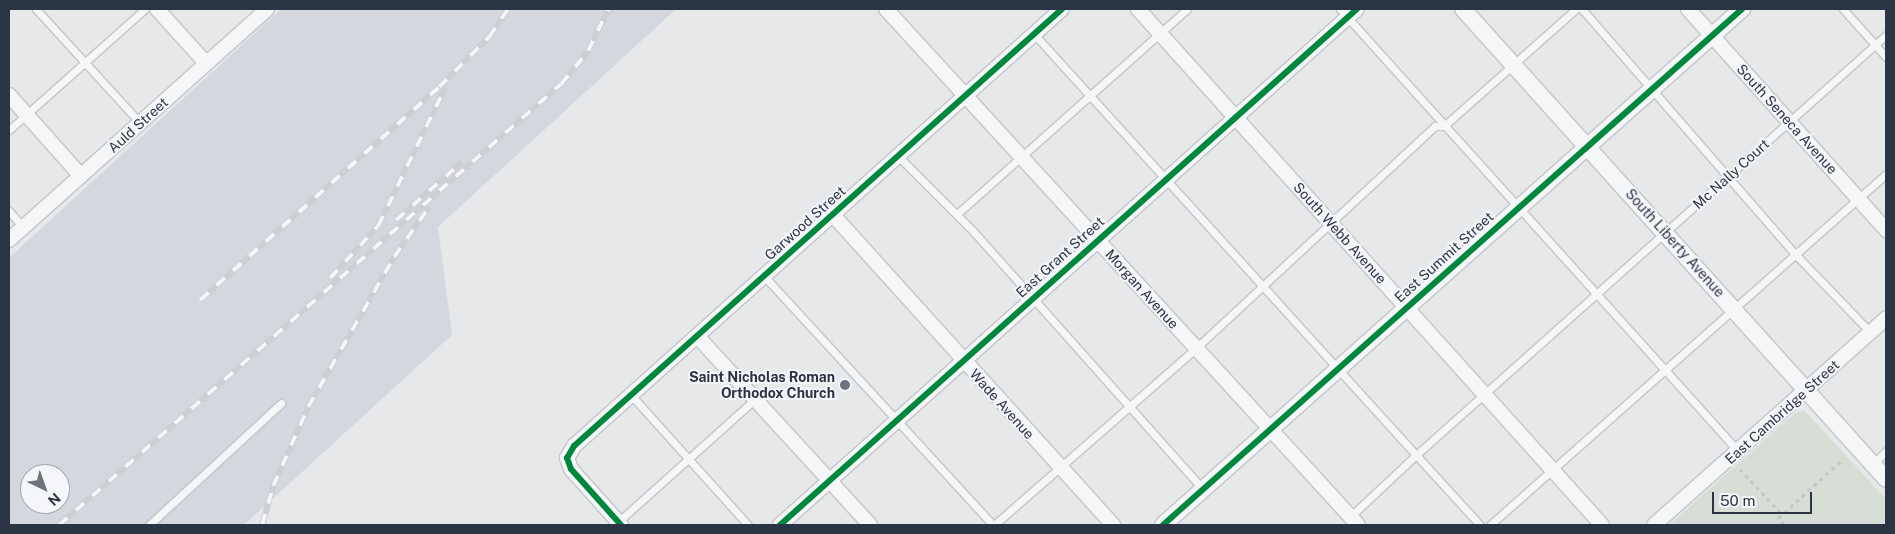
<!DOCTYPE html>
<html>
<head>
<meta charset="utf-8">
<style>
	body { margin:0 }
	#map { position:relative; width:1895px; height:534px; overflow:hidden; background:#e6e8ea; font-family:"Public Sans",sans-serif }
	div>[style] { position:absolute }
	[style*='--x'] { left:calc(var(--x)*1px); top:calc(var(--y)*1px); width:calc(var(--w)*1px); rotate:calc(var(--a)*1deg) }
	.built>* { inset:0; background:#d4d7dd }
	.green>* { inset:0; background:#d6ded6 }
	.path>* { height:2.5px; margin-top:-1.25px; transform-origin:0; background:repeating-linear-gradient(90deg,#c5c6ca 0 4px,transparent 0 8px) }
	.roads { filter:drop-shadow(1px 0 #c4c6c8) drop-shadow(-1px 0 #c4c6c8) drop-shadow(0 1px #c4c6c8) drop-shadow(0 -1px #c4c6c8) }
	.service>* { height:7px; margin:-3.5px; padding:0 3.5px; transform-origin:3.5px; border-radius:3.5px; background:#f5f6f7 }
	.minor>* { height:14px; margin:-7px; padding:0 7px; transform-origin:7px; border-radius:7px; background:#f5f6f7 }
	.tertiary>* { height:16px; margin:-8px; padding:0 8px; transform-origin:8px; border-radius:8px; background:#f5f6f7 }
	.rail>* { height:5.5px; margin-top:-2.75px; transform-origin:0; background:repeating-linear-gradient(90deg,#f4f6f9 0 11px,#cecfd2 0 22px); box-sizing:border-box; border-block:1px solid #cecfd2 }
	.cycleway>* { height:6px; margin:-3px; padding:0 3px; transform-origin:3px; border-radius:3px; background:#00873e }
	.dots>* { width:14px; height:14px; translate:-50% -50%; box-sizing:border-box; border:2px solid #f4f6f9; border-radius:50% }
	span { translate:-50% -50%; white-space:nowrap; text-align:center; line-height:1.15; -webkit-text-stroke:4px #f4f6f9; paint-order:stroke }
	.street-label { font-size:14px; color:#2b3445 }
	.poi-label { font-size:14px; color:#2b3445; font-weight:700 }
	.right { translate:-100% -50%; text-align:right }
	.frame { position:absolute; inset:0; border:10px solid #2b3445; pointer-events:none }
	.north { position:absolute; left:20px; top:464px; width:50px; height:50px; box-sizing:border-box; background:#f4f6f9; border:1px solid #a4a8b1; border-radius:50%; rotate:138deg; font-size:14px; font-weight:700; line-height:20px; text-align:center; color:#2b3445 }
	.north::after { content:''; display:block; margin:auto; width:18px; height:22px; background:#6c737f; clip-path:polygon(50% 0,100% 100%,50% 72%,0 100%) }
	.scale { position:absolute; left:1712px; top:492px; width:100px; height:22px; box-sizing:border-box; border:2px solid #2b3445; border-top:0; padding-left:6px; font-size:15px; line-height:18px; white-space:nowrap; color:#2b3445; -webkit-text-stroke:4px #f4f6f9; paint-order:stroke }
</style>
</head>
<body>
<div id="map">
	<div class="built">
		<div style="clip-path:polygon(evenodd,281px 9px,676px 9px,438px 227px,452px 335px,244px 525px,9px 525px,9px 258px,281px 9px,30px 474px,60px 474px,60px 504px,30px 504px,30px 474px)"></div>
	</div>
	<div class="green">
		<div style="clip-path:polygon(1805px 411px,1886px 499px,1886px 525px,1669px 525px,1796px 412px)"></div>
	</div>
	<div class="path">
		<div style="--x:1740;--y:469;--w:62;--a:47"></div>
		<div style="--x:1784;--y:525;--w:9;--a:-131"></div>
		<div style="--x:1778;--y:518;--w:89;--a:-42.3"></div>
	</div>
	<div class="roads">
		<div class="service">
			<div style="--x:36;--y:9;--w:154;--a:47.6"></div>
			<div style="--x:1340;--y:9;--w:595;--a:48"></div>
			<div style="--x:1582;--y:9;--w:326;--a:49"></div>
			<div style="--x:1796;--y:255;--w:107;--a:46.1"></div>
			<div style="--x:1843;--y:9;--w:64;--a:48.1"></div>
			<div style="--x:1034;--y:34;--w:568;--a:47.78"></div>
			<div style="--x:1416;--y:455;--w:91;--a:136.8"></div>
			<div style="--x:9;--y:130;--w:182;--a:-41.7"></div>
			<div style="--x:898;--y:156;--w:106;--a:45"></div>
			<div style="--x:973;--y:231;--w:346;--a:48.3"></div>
			<div style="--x:9;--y:211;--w:21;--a:49"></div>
			<div style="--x:957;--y:214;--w:308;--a:-41.7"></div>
			<div style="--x:764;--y:276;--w:338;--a:47.4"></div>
			<div style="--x:631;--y:395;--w:175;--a:48"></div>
			<div style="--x:1873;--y:464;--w:18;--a:-45"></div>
			<div style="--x:618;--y:522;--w:184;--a:-41.9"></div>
			<div style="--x:149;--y:525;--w:180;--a:-42.7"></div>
			<div style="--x:994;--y:525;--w:269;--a:-41.2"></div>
			<div style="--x:1196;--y:348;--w:326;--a:-42.9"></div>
			<div style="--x:1435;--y:126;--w:9;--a:0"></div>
			<div style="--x:1444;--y:126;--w:176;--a:-41.6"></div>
			<div style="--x:1480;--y:525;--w:95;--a:-132.4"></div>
			<div style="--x:1416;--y:455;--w:630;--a:-41.78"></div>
			<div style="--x:1490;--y:525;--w:529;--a:-41.55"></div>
		</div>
		<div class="minor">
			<div style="--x:157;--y:9;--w:73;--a:47.8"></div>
			<div style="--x:886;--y:9;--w:699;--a:47.55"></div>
			<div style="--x:1138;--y:9;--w:694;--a:48.04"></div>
			<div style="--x:1688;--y:9;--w:297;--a:48.1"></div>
			<div style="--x:9;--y:95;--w:108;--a:48.4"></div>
			<div style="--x:833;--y:215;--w:418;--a:47.9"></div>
			<div style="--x:9;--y:240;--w:346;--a:-41.8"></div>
			<div style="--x:697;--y:336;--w:256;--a:47.5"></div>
			<div style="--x:621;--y:525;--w:75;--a:-131.8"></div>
			<div style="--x:571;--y:469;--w:12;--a:-110"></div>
			<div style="--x:567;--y:458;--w:14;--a:-60"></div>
			<div style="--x:574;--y:446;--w:655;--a:-41.84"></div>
			<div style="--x:780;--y:525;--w:774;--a:-41.81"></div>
			<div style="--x:1654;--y:525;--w:311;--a:-41.7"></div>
		</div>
		<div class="tertiary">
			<div style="--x:1463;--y:9;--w:632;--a:48.01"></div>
			<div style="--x:1163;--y:525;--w:776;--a:-41.71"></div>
		</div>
	</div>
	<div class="rail">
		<div style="--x:396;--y:220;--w:88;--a:-41.3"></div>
		<div style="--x:330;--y:278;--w:71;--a:-47.3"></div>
		<div style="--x:378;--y:226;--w:153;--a:-64.1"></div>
		<div style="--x:200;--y:300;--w:320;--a:-41.7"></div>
		<div style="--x:439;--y:87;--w:71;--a:-45"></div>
		<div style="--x:489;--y:37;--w:34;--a:-56"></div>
		<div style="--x:59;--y:525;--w:668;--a:-41.3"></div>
		<div style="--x:561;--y:84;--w:43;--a:-50.7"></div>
		<div style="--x:588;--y:51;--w:47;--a:-64.5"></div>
		<div style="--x:262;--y:525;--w:41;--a:-74.2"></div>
		<div style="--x:273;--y:486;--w:86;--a:-66.1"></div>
		<div style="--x:308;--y:407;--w:173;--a:-60.2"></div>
		<div style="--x:394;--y:257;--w:61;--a:-55"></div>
	</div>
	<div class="cycleway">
		<div style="--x:621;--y:525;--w:75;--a:-131.8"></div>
		<div style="--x:571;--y:469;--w:12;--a:-110"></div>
		<div style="--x:567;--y:458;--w:14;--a:-60"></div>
		<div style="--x:574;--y:446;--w:655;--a:-41.84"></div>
		<div style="--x:780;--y:525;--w:774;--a:-41.81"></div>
		<div style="--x:1163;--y:525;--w:776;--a:-41.71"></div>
	</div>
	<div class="dots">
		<div style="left:845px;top:385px;background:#6c737f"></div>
	</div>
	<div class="street-label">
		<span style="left:1787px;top:119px;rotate:48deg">South Seneca Avenue</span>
		<span style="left:138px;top:125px;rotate:-42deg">Auld Street</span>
		<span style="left:1731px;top:174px;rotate:-42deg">Mc Nally Court</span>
		<span style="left:805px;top:223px;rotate:-42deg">Garwood Street</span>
		<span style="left:1340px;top:233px;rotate:48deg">South Webb Avenue</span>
		<span style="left:1675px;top:243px;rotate:48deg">South Liberty Avenue</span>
		<span style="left:1060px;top:257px;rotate:-42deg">East Grant Street</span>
		<span style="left:1444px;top:257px;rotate:-42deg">East Summit Street</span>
		<span style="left:1142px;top:289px;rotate:48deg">Morgan Avenue</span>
		<span style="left:1002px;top:404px;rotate:48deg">Wade Avenue</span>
		<span style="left:1782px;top:412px;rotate:-42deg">East Cambridge Street</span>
	</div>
	<div class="poi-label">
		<span class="right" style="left:835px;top:385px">Saint Nicholas Roman<br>Orthodox Church</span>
	</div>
	<div class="frame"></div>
	<div class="north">N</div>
	<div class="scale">50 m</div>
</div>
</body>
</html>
